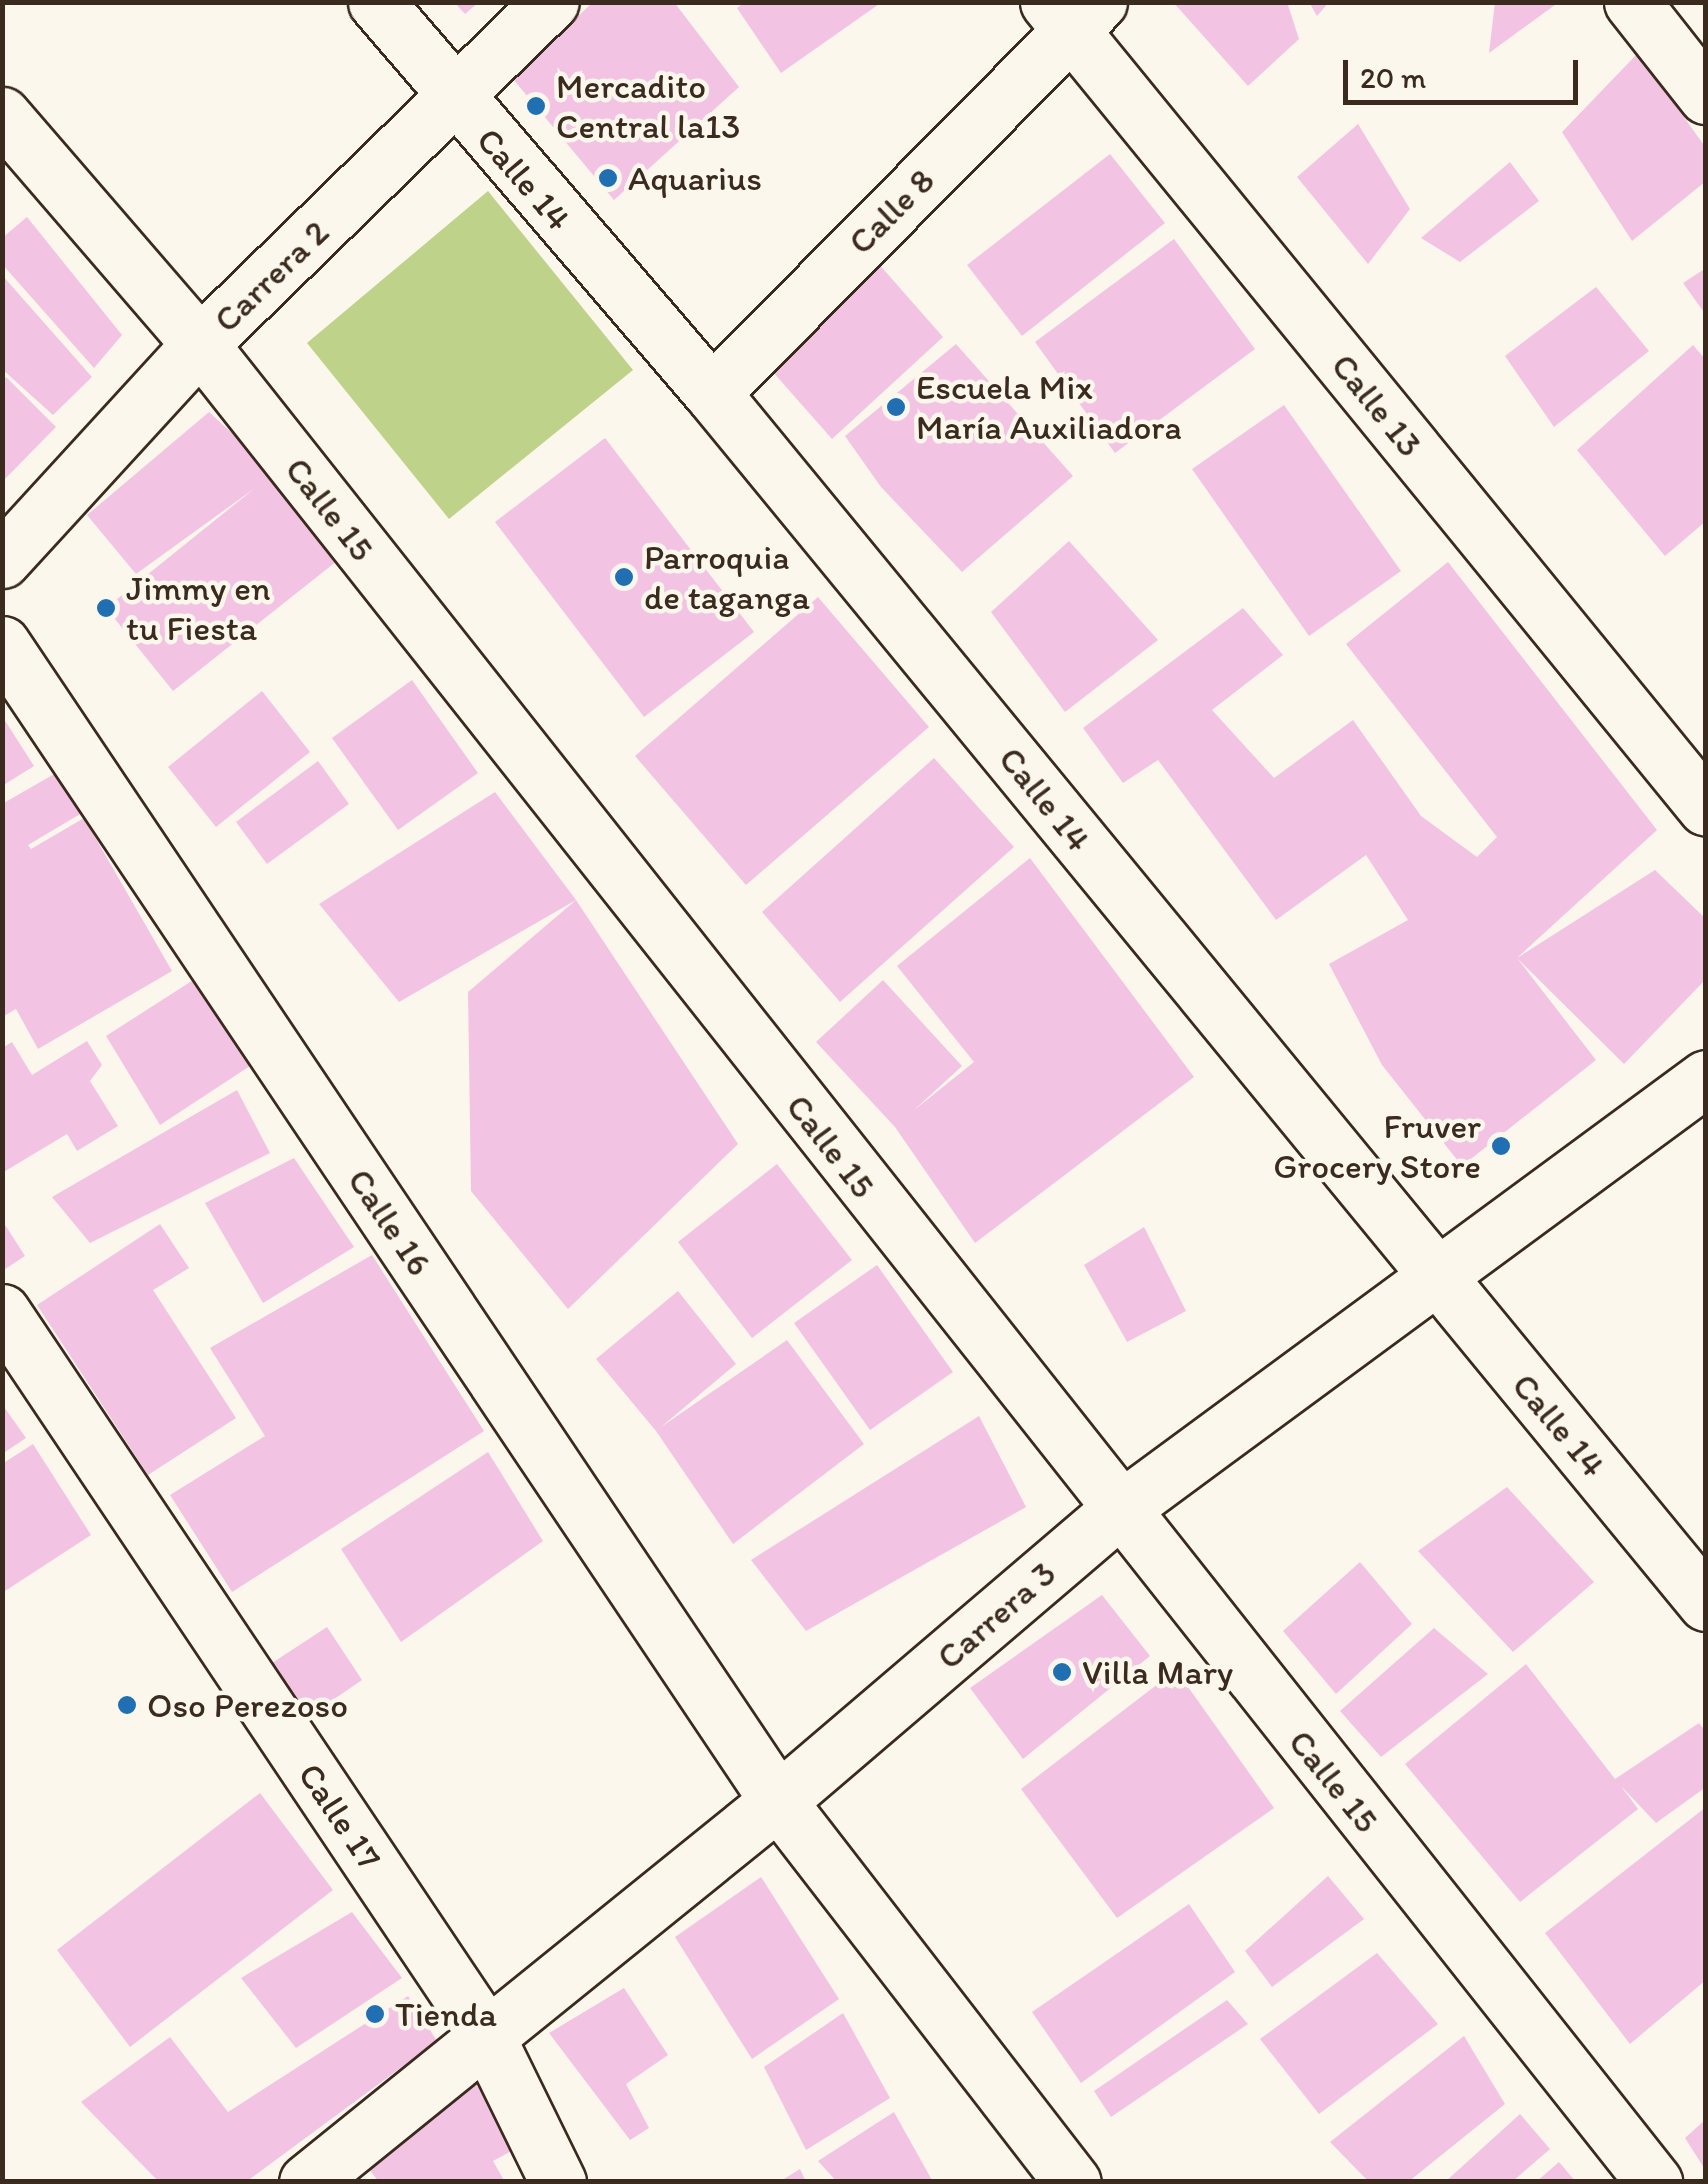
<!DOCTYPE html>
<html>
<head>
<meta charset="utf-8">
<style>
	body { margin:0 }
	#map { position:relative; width:1708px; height:2184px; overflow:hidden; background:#fbf7ec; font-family:Itim,sans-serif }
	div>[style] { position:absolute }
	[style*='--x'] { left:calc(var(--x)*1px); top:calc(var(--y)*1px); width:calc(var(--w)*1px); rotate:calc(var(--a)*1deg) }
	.green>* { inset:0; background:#bed389 }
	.building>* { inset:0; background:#f3c3e4 }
	.roads { filter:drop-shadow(2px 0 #3b2a1e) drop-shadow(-2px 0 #3b2a1e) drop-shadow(0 2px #3b2a1e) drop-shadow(0 -2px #3b2a1e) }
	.minor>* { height:55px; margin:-27.5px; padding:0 27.5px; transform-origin:27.5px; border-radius:27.5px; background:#fbf7ec }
	.dots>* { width:28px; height:28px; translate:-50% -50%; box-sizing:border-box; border:5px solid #fbf7ec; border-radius:50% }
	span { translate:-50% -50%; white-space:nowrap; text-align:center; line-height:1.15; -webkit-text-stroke:9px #fbf7ec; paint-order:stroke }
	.poi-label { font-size:35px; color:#3b2a1e }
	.left { translate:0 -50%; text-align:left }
	.right { translate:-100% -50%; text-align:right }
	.street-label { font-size:35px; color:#3b2a1e }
	.frame { position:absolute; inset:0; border:5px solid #3b2a1e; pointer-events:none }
	.scale { position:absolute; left:1343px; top:60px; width:235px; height:45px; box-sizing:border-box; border:5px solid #3b2a1e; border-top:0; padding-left:12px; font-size:30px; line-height:35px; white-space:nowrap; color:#3b2a1e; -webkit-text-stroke:8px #fbf7ec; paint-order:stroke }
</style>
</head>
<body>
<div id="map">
	<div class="green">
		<div style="clip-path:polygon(488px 191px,633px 370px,449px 519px,307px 343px)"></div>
	</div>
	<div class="building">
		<div style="clip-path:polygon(454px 2px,479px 2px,465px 14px)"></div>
		<div style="clip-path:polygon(593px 2px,674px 2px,739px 87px,614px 200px,513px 79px)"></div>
		<div style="clip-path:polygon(745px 2px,882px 2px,781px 73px,737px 8px)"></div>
		<div style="clip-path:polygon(1173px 2px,1287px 2px,1299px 39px,1248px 86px)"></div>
		<div style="clip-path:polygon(1309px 2px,1329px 2px,1317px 16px)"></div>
		<div style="clip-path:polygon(1495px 2px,1559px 2px,1489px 53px)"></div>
		<div style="clip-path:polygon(1638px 53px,1706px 148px,1706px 181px,1632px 241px,1562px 132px)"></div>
		<div style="clip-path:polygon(1358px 124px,1410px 209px,1368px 264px,1297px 177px)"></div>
		<div style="clip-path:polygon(1110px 154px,1165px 223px,1022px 336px,967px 265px)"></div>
		<div style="clip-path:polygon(1510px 162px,1539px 201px,1460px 262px,1421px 238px)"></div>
		<div style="clip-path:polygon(27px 217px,122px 335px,94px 368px,2px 264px,2px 238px)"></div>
		<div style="clip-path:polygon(1174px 239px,1255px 349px,1115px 453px,1035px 342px)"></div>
		<div style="clip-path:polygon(877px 262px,943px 337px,832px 439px,765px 363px)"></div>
		<div style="clip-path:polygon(1706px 268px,1706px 315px,1683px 283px)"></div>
		<div style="clip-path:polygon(2px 275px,92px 377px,53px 415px,2px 369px)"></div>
		<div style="clip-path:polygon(1596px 287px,1649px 351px,1554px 427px,1505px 356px)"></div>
		<div style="clip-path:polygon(956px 344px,1073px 476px,962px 572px,881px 487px,845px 436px)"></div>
		<div style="clip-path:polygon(1693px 345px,1706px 360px,1706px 521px,1665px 556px,1577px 450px)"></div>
		<div style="clip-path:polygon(6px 377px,56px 427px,2px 482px,2px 381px)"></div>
		<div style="clip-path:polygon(1284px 405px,1401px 571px,1309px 636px,1192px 469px)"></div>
		<div style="clip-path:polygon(209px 412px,274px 472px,342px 557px,173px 691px,106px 608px,255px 488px,136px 574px,87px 515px)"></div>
		<div style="clip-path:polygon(605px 438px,754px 632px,644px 717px,495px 522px)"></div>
		<div style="clip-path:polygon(1069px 541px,1158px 640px,1065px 712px,991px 612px)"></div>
		<div style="clip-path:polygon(1448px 562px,1657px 830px,1517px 958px,1655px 870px,1706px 919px,1706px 979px,1624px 1064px,1517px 958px,1596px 1060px,1462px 1166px,1382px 1065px,1329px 964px,1408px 920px,1366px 855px,1276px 920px,1158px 760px,1123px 783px,1083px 728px,1243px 608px,1283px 655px,1212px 710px,1274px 778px,1353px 720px,1421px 816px,1477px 857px,1497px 837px,1346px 644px)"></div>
		<div style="clip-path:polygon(818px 597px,929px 727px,746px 885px,635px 756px)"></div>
		<div style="clip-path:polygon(412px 680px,478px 773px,398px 830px,332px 738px)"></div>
		<div style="clip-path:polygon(262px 691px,310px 752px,216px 827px,168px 767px)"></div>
		<div style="clip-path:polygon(2px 716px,34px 766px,2px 786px)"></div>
		<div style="clip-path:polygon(934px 758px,1014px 847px,840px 1002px,762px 912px)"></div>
		<div style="clip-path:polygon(318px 761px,349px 804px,267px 864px,236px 822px)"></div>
		<div style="clip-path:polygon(63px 769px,87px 810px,28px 845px,31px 849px,84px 818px,172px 971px,38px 1049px,16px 1009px,2px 1017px,2px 804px)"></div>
		<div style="clip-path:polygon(495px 792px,576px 900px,399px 1002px,319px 904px)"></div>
		<div style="clip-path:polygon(1030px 858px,1194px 1077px,975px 1243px,895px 1127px,816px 1042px,883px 980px,962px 1066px,913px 1111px,974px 1062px,897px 966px)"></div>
		<div style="clip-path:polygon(576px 900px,738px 1144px,568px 1309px,471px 1191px,468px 992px)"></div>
		<div style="clip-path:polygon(198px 977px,253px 1064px,160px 1125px,106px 1036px)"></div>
		<div style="clip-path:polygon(87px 1041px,102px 1065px,90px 1081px,118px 1126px,77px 1151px,67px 1134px,2px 1173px,2px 1048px,12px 1042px,32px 1075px)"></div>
		<div style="clip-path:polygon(237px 1090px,270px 1153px,90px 1243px,52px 1197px)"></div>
		<div style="clip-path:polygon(294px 1158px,354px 1247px,263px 1303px,205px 1203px)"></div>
		<div style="clip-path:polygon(777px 1164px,852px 1260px,752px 1338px,678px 1242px)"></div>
		<div style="clip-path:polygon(2px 1220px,25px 1256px,2px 1271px)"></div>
		<div style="clip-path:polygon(160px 1224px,189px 1268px,153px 1290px,236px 1418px,148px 1475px,37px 1305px)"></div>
		<div style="clip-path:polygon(1144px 1227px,1186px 1311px,1127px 1342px,1084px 1265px)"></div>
		<div style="clip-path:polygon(372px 1255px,484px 1431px,232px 1592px,170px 1495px,265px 1436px,210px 1348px)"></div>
		<div style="clip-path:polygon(877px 1265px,953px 1372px,870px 1430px,794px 1323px)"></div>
		<div style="clip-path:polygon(678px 1291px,736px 1364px,661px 1427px,787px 1340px,864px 1444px,733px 1544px,656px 1431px,596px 1359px)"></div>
		<div style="clip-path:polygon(2px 1404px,26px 1438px,2px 1454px)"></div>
		<div style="clip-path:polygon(979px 1416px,1026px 1507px,806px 1631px,751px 1560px)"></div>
		<div style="clip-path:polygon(33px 1444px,91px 1535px,2px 1593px,2px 1464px)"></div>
		<div style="clip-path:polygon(488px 1452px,543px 1541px,401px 1642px,341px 1549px)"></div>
		<div style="clip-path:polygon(1507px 1487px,1594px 1582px,1513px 1652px,1418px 1551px)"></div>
		<div style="clip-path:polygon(1360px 1562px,1412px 1624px,1336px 1694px,1283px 1631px)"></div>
		<div style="clip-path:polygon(1102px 1595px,1150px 1656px,1023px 1759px,970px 1688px)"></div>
		<div style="clip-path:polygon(327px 1627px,362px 1680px,308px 1717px,272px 1663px)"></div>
		<div style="clip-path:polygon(1434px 1628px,1488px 1674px,1381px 1757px,1340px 1711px)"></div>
		<div style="clip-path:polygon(1526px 1664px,1615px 1779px,1699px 1723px,1706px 1732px,1706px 1787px,1656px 1823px,1621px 1786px,1638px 1809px,1520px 1902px,1405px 1764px)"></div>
		<div style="clip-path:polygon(1176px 1670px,1274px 1808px,1117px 1918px,1021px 1789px)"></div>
		<div style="clip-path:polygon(260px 1793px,333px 1890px,130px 2047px,57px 1950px)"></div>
		<div style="clip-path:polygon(1706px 1807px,1706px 1980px,1630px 2044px,1545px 1933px)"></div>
		<div style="clip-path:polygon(1328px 1876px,1364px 1919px,1272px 1987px,1245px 1951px)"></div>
		<div style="clip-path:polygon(761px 1877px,839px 1999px,752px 2059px,675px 1937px)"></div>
		<div style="clip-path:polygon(1189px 1904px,1235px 1972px,1081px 2083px,1032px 2012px)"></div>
		<div style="clip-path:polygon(352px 1912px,402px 1978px,296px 2048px,241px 1978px)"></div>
		<div style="clip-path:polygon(1377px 1953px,1438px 2024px,1319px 2114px,1260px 2039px)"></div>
		<div style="clip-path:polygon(624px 1988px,668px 2055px,626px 2084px,649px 2128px,630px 2140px,549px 2033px)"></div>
		<div style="clip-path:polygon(408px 1996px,437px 2041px,246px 2182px,159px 2182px,81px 2102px,170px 2037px,228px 2112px)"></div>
		<div style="clip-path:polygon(1227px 2000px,1248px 2024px,1111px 2117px,1094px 2091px)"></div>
		<div style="clip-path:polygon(843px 2013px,890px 2098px,806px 2150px,764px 2067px)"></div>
		<div style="clip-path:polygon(1464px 2036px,1505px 2104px,1408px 2182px,1369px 2182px,1330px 2142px)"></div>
		<div style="clip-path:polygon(475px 2082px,515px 2149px,493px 2161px,505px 2182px,379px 2182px,365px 2164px)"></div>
		<div style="clip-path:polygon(894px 2112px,933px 2182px,837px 2182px,818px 2161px)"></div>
		<div style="clip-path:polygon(1520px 2114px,1550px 2149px,1512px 2182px,1445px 2182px)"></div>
		<div style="clip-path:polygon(1706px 2119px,1706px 2171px,1685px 2138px)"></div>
		<div style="clip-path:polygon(1559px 2162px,1576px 2182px,1536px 2182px)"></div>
		<div style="clip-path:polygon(800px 2169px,806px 2182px,779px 2182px)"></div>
	</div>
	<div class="roads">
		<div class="minor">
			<div style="--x:376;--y:2;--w:516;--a:49.33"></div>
			<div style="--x:712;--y:393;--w:1566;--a:50.6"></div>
			<div style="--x:1048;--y:2;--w:1040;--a:50.77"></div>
			<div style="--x:1632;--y:2;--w:120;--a:51.8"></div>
			<div style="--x:2;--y:115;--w:303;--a:49.2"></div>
			<div style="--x:200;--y:344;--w:2344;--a:51.65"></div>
			<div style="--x:712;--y:393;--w:550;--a:-45.29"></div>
			<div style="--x:2;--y:560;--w:293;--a:-47.5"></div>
			<div style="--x:200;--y:344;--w:490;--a:-44.3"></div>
			<div style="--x:2;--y:644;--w:1393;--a:56.15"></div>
			<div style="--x:778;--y:1801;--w:482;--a:52.3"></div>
			<div style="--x:2;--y:1312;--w:868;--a:56.18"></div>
			<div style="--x:485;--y:2033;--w:166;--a:63.9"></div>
			<div style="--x:307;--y:2182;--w:606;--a:-38.97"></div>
			<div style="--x:778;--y:1801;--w:447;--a:-40.5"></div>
			<div style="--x:1118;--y:1511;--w:730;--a:-36.37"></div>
		</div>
	</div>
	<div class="dots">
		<div style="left:536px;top:106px;background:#1f6fb2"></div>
		<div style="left:608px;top:178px;background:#1f6fb2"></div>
		<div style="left:896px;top:407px;background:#1f6fb2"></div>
		<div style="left:624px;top:577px;background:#1f6fb2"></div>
		<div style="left:106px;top:608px;background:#1f6fb2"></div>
		<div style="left:1501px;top:1146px;background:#1f6fb2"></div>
		<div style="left:1062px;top:1672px;background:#1f6fb2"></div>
		<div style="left:127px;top:1705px;background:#1f6fb2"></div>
		<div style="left:375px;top:2014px;background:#1f6fb2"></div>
	</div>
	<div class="poi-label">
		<span class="left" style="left:556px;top:106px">Mercadito<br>Central la13</span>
		<span class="left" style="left:628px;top:178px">Aquarius</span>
		<span class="left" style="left:916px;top:407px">Escuela Mix<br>María Auxiliadora</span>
		<span class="left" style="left:644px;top:577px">Parroquia<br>de taganga</span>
		<span class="left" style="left:126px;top:608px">Jimmy en<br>tu Fiesta</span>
		<span class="right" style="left:1481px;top:1146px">Fruver<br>Grocery Store</span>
		<span class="left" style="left:1082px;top:1672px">Villa Mary</span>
		<span class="left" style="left:147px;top:1705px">Oso Perezoso</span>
		<span class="left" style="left:395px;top:2014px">Tienda</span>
	</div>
	<div class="street-label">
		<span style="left:524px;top:179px;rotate:49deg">Calle 14</span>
		<span style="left:891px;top:211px;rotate:-45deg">Calle 8</span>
		<span style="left:271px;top:276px;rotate:-44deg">Carrera 2</span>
		<span style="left:1377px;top:405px;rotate:51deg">Calle 13</span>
		<span style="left:330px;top:509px;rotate:52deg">Calle 15</span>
		<span style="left:1045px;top:799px;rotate:51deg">Calle 14</span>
		<span style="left:831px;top:1146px;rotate:52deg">Calle 15</span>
		<span style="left:390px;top:1222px;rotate:56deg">Calle 16</span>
		<span style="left:1559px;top:1425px;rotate:50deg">Calle 14</span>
		<span style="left:996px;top:1615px;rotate:-41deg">Carrera 3</span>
		<span style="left:1334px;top:1781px;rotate:51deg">Calle 15</span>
		<span style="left:340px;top:1816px;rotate:56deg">Calle 17</span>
	</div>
	<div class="frame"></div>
	<div class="scale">20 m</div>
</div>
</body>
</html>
